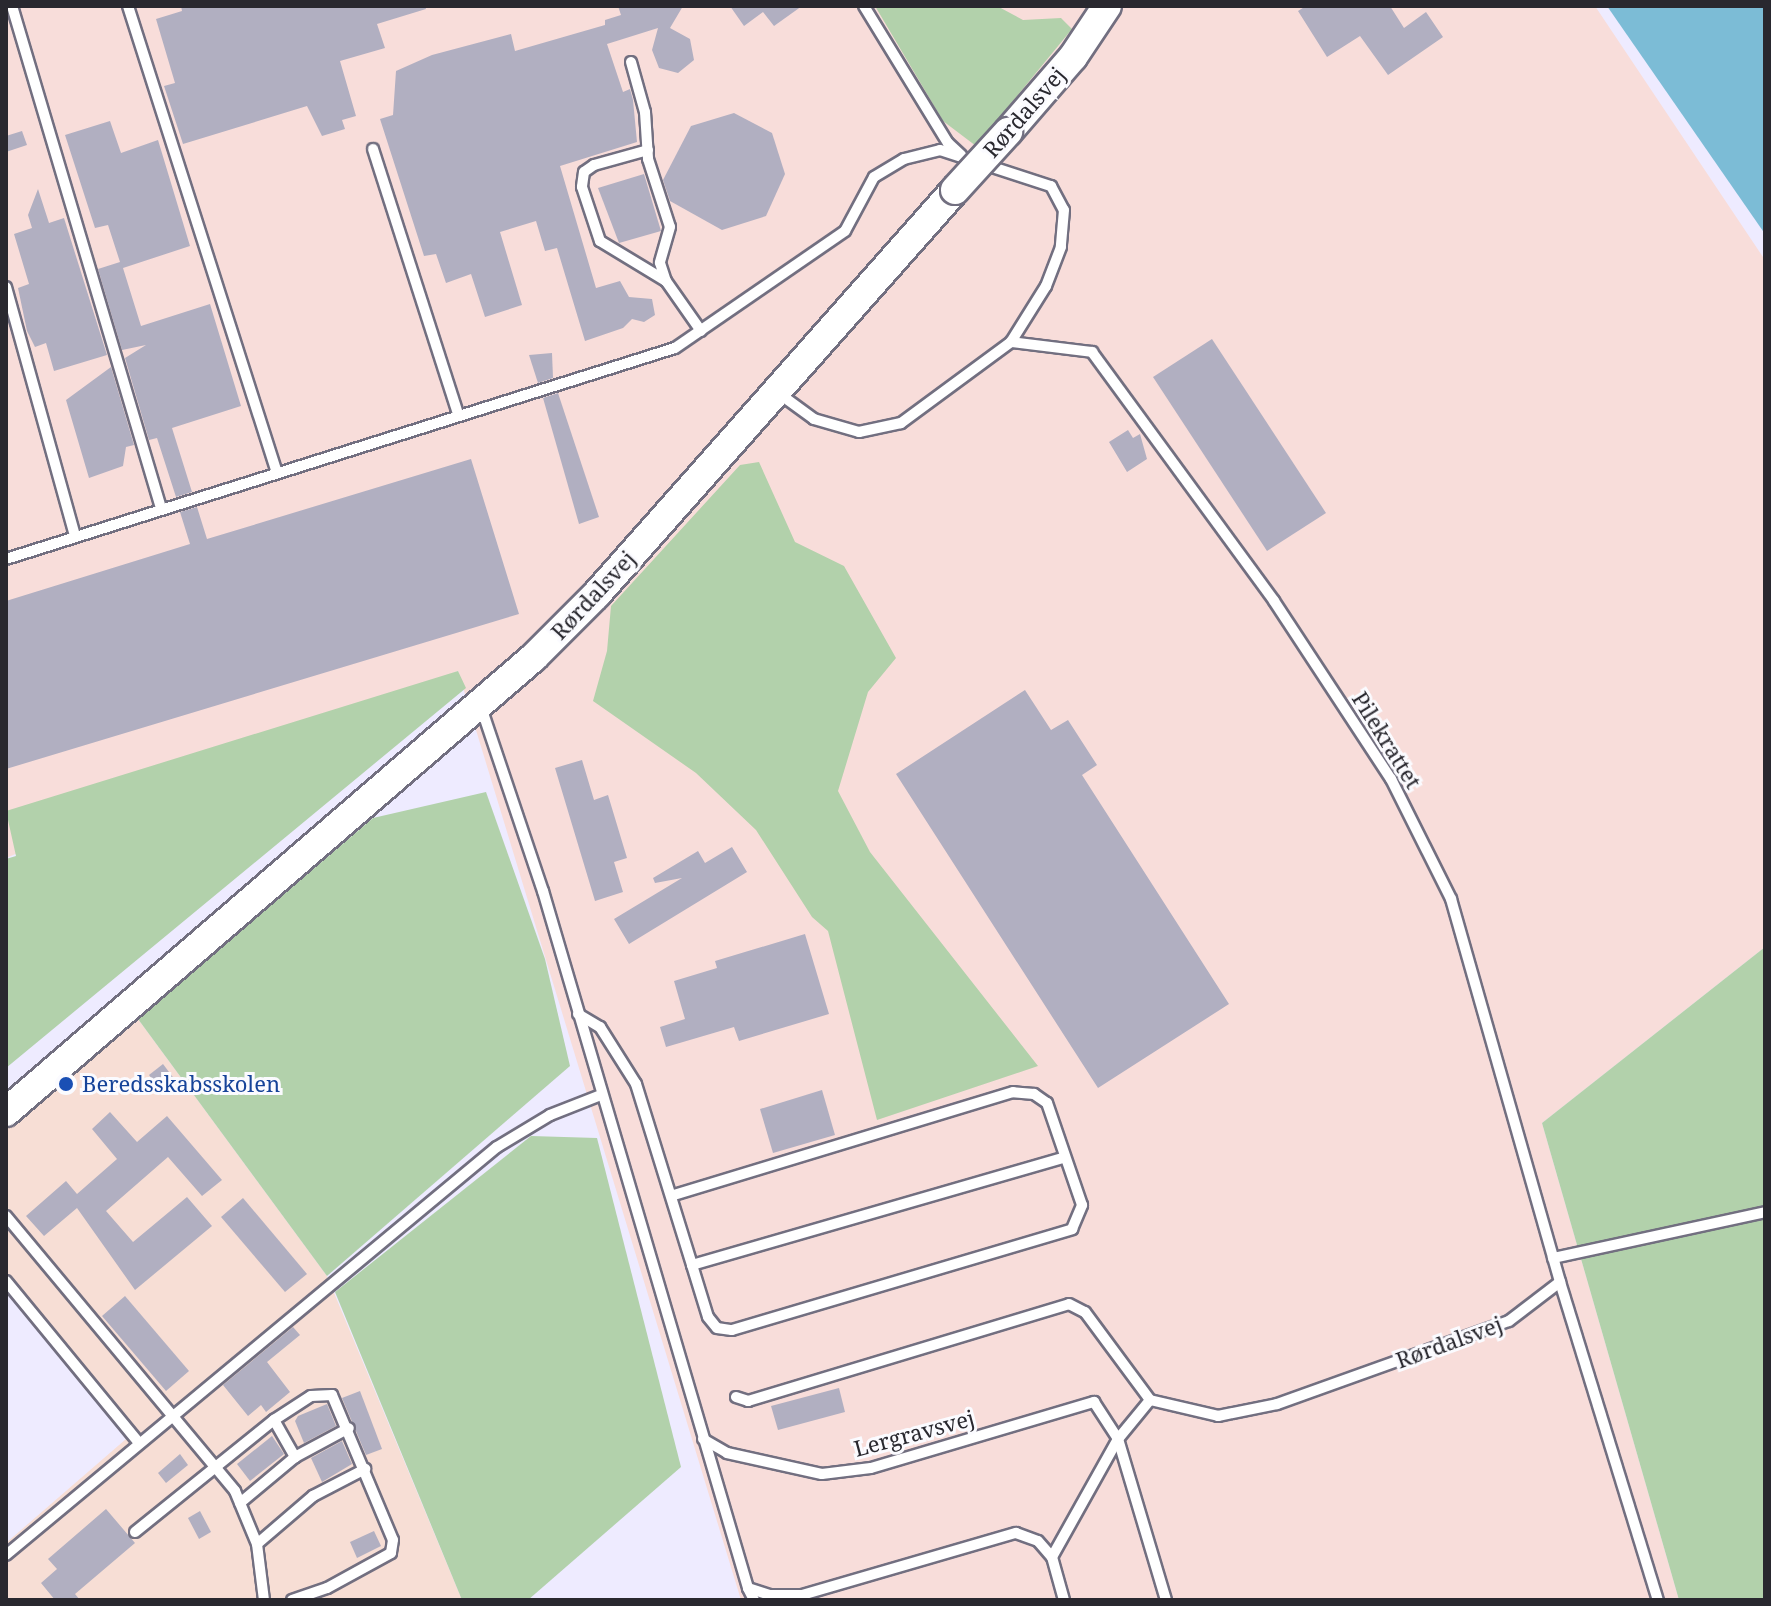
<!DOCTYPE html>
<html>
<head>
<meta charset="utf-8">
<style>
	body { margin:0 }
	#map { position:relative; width:1771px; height:1606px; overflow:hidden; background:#eeebff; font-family:"Noto Serif",serif }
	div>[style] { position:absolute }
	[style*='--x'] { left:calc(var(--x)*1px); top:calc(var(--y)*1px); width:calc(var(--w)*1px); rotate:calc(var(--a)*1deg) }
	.industrial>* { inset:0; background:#f8ddda }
	.education>* { inset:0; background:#f7ded5 }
	.green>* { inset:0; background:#b2d1ab }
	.water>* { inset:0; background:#7cbcd6 }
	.building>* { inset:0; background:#b1afc1 }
	.roads { filter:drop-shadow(2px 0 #726f80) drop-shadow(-2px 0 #726f80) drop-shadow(0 2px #726f80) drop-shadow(0 -2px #726f80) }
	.lane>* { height:10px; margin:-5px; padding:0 5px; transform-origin:5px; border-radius:5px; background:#fff }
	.secondary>* { height:28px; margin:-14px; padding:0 14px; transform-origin:14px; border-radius:14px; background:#fff }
	.bridges { filter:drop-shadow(2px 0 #726f80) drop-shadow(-2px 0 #726f80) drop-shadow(0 2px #726f80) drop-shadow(0 -2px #726f80) }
	.secondary-bridge>* { height:28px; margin:-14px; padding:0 14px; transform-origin:14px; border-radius:14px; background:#fff }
	.dots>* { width:22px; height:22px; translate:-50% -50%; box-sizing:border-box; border:4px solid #fbfbff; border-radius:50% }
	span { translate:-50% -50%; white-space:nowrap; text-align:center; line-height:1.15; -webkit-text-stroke:6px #fbfbff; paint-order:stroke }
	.street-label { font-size:22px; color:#29282f }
	.transit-label { font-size:22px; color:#164399 }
	.left { translate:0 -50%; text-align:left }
	.frame { position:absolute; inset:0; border:8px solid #29282f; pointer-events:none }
</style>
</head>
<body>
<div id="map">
	<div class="industrial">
		<div style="clip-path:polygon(6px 6px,1595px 6px,1765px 260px,1765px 947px,1542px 1123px,1679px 1600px,741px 1600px,458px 671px,6px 858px)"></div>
	</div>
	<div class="education">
		<div style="clip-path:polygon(138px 1019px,327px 1276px,462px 1600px,6px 1600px,6px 1543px,126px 1439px,6px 1289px,6px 1130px)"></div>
	</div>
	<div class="green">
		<div style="clip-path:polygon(875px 6px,997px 6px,1023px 20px,1061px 18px,1072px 29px,976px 146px,943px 121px)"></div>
		<div style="clip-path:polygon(759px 462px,795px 542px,844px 566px,896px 658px,868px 692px,838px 791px,870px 852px,1038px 1066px,877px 1120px,828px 931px,812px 917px,756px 830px,696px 773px,593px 701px,607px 651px,611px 606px,740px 465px)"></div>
		<div style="clip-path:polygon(458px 671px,466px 688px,6px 1068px,6px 859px,16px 856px,6px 811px)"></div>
		<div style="clip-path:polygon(486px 792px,545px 959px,570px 1066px,327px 1276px,138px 1019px,373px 818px)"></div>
		<div style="clip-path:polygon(1765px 947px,1765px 1600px,1679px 1600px,1542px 1123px)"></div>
		<div style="clip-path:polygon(531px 1136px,597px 1138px,681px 1467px,528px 1600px,462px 1600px,335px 1292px)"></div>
	</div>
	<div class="water">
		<div style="clip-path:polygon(1607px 6px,1765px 6px,1765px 234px)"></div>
	</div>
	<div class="building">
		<div style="clip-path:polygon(181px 6px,425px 6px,426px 9px,377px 24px,385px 48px,340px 61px,356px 116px,342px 120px,345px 129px,322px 136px,307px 106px,183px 144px,164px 86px,175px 83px,156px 19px,182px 11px)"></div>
		<div style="clip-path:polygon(618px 6px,683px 6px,670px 28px,690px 39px,694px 60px,678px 73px,659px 68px,652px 50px,658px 28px,607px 44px,623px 92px,630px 89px,633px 100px,637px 142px,560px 166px,596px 288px,620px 281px,629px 297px,652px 299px,655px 315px,644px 322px,632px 319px,623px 328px,585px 341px,557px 248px,545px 251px,536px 221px,500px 232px,522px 305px,485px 317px,471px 274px,446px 283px,436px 254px,424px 256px,380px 119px,393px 115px,396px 71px,432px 55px,511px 34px,515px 51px,605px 25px,605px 20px,621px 15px)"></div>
		<div style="clip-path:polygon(730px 6px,802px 6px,774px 26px,763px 12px,744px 26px)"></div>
		<div style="clip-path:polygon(1306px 6px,1390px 6px,1404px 28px,1426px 12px,1443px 37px,1388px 75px,1360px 36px,1327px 57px,1298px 11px)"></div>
		<div style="clip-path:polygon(734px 113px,772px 133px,785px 174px,766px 216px,722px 230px,670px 201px,663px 180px,691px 126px)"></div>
		<div style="clip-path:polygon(110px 121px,121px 153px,158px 140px,190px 246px,123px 268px,141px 326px,210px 304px,241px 406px,172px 428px,192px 492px,176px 497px,157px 438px,149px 440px,125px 358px,146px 345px,122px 350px,98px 269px,120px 262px,108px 225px,95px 228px,65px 135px)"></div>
		<div style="clip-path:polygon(22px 131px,27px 145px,6px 152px,6px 136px)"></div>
		<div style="clip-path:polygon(644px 174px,661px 231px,619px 243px,598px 188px)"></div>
		<div style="clip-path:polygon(38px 189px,49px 223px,64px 218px,107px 355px,54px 371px,46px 343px,35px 347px,27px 331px,18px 288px,29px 284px,14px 234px,32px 228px,28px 215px)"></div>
		<div style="clip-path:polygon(1212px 339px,1326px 513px,1267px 551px,1153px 377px)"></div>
		<div style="clip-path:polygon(552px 353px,553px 378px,538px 383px,529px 355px)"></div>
		<div style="clip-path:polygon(111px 367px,134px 445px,126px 447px,123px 466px,89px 478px,66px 400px)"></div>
		<div style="clip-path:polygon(558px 393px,599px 517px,579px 524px,543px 398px)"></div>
		<div style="clip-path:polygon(1128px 430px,1133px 438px,1140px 434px,1147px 459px,1127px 472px,1109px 442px)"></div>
		<div style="clip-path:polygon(471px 459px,519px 614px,6px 769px,6px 601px,190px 544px,180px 512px,197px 507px,207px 539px)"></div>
		<div style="clip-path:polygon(1025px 690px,1051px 730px,1068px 720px,1097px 765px,1082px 775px,1229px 1004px,1098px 1088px,896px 774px)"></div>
		<div style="clip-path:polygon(582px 760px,594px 800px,608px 795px,627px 858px,614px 862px,623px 892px,595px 901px,555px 768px)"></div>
		<div style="clip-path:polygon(732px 847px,747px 872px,629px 944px,614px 919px,682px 878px,655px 883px,653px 878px,698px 851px,705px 863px)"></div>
		<div style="clip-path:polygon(805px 934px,829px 1014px,739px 1041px,734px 1027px,666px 1047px,660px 1027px,685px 1019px,674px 981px,717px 968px,715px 961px)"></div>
		<div style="clip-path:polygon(163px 1064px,175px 1080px,161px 1091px,149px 1075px)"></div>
		<div style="clip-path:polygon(822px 1090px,835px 1135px,773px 1153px,760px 1109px)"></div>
		<div style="clip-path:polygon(110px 1112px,137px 1142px,167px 1116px,222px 1180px,202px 1196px,168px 1157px,106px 1211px,133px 1242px,187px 1197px,212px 1226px,135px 1290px,77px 1208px,44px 1236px,26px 1216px,66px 1181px,77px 1194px,117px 1159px,92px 1129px)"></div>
		<div style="clip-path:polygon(243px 1198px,307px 1274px,285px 1292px,221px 1217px)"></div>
		<div style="clip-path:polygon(125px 1296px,189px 1371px,166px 1391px,102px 1316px)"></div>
		<div style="clip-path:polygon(293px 1327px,300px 1335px,267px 1362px,290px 1392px,266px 1412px,261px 1405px,248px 1416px,223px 1385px)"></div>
		<div style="clip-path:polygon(839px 1388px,845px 1412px,778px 1430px,771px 1406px)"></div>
		<div style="clip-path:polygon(360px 1391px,382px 1449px,366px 1455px,342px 1398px)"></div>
		<div style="clip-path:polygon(327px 1404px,336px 1426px,304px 1443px,295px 1421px,298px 1416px)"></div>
		<div style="clip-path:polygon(272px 1436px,284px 1454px,250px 1481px,237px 1464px)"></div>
		<div style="clip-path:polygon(342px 1441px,352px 1464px,322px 1482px,311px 1458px)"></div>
		<div style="clip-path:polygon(180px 1454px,188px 1465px,166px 1483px,158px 1473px)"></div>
		<div style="clip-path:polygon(106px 1509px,135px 1543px,75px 1594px,80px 1600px,55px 1600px,41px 1583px,57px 1569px,48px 1559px)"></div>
		<div style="clip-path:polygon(200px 1511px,211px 1532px,199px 1539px,188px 1518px)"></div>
		<div style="clip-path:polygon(374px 1531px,381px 1546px,357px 1558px,350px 1542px)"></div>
	</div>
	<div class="roads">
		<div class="lane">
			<div style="--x:12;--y:6;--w:524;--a:73.47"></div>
			<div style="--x:128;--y:6;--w:487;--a:72.3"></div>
			<div style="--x:864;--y:6;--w:161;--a:58.5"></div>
			<div style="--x:948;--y:143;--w:18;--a:43"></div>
			<div style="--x:631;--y:62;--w:52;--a:74.4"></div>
			<div style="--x:645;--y:112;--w:47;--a:86.3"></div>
			<div style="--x:648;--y:159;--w:71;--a:72.1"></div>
			<div style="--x:670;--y:227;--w:37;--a:106"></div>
			<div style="--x:660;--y:263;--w:19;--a:72"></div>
			<div style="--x:666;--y:281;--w:61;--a:55"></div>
			<div style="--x:373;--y:149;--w:277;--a:72.2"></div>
			<div style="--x:648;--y:150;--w:56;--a:164.5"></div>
			<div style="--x:594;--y:165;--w:12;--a:145"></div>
			<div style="--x:584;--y:172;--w:15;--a:98"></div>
			<div style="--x:582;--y:187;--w:57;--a:71.6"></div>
			<div style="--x:600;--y:241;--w:77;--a:31.2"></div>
			<div style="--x:6;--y:287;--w:258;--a:74.5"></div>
			<div style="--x:1011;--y:342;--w:82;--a:7"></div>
			<div style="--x:1092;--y:352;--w:308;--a:53.8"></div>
			<div style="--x:1274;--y:601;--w:213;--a:56.7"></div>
			<div style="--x:1391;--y:779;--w:134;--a:63.4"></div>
			<div style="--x:1451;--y:899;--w:398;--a:74.1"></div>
			<div style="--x:1560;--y:1282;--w:333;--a:72.9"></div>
			<div style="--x:6;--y:559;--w:701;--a:-17.51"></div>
			<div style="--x:675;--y:348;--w:206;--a:-34.5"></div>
			<div style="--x:845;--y:231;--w:61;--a:-61.8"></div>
			<div style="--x:874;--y:177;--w:35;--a:-31"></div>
			<div style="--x:904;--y:159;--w:37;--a:-14"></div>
			<div style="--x:940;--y:150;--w:117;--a:18"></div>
			<div style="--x:1051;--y:186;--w:27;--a:62"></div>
			<div style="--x:1064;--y:210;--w:37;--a:95"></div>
			<div style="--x:1061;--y:247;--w:42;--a:111"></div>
			<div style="--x:1046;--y:286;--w:66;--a:122"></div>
			<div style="--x:1011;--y:342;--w:137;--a:143.6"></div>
			<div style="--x:901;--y:423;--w:43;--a:167.9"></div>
			<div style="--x:859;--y:432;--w:47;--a:-163.9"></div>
			<div style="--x:814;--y:419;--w:46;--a:-143.9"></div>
			<div style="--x:481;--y:707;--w:194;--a:71.4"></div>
			<div style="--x:543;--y:891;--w:727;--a:73.61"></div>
			<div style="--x:578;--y:1014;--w:26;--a:31"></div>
			<div style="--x:600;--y:1027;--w:67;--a:57.7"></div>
			<div style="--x:636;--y:1084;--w:189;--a:72.8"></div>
			<div style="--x:692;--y:1265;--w:54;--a:72.9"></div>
			<div style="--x:708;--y:1317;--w:14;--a:51"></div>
			<div style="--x:717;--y:1328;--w:15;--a:8"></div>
			<div style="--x:732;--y:1330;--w:355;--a:-16.5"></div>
			<div style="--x:1072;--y:1229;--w:26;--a:-67"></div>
			<div style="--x:1082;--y:1205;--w:108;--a:-108.9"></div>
			<div style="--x:1047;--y:1103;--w:16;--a:-145"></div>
			<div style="--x:1034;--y:1094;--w:21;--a:-175"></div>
			<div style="--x:1013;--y:1092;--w:357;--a:163.1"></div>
			<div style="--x:6;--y:1216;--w:358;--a:50.2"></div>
			<div style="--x:235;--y:1491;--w:57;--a:67.5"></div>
			<div style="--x:257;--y:1544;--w:56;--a:82.9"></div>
			<div style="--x:1553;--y:1258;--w:217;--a:-12.2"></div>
			<div style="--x:692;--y:1265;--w:388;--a:-16.1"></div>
			<div style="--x:6;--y:1281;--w:210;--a:50.6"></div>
			<div style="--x:736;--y:1397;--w:13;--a:18"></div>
			<div style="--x:748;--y:1401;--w:335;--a:-16.8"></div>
			<div style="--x:1069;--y:1304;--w:18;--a:27"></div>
			<div style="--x:1085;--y:1312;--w:109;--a:53.5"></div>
			<div style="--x:274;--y:1420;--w:43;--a:60.4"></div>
			<div style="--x:703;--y:1439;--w:28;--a:30"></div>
			<div style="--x:727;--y:1453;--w:97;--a:12.5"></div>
			<div style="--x:822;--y:1474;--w:49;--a:-7"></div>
			<div style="--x:871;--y:1468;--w:233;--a:-16.5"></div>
			<div style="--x:1094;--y:1402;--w:44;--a:57"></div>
			<div style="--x:1118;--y:1439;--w:50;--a:-50.6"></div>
			<div style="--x:1150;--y:1400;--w:70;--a:13.2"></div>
			<div style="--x:1218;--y:1416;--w:60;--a:-11.5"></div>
			<div style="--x:1277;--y:1404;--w:246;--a:-19.7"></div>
			<div style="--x:1509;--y:1321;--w:64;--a:-37.4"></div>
			<div style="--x:240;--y:1503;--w:72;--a:-39.9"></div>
			<div style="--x:295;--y:1457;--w:61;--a:-28.2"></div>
			<div style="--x:135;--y:1532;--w:179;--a:-38.9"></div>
			<div style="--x:274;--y:1420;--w:44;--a:-33"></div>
			<div style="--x:311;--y:1396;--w:21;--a:-3"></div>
			<div style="--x:332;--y:1395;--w:157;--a:67.2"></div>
			<div style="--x:393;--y:1540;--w:13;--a:99"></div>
			<div style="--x:391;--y:1553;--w:73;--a:151.3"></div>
			<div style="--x:327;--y:1588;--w:37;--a:161"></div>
			<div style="--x:257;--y:1544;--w:74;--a:-40.6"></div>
			<div style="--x:313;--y:1496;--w:59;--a:-27.4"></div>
			<div style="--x:6;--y:1555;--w:638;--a:-39.73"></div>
			<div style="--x:497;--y:1147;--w:62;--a:-31.1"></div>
			<div style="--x:550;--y:1115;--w:55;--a:-21.4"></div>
			<div style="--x:1052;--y:1557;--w:135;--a:-60.8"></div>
			<div style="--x:1118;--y:1439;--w:168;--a:73.4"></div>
			<div style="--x:754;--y:1600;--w:13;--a:-117"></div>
			<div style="--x:748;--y:1588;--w:22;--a:18"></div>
			<div style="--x:769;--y:1595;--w:33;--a:0"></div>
			<div style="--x:802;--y:1595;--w:223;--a:-16.2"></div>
			<div style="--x:1016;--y:1533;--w:23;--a:20"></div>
			<div style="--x:1038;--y:1541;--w:21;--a:49"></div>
			<div style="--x:1052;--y:1557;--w:45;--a:74.4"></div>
		</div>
		<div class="secondary">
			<div style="--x:1008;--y:132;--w:99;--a:-49.1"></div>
			<div style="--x:1073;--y:57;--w:61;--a:-56.3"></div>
			<div style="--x:6;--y:1112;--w:697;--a:-40.75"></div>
			<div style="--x:534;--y:657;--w:88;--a:-45"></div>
			<div style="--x:596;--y:595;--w:541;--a:-48.45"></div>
		</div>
	</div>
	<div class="bridges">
		<div class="secondary-bridge">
			<div style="--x:955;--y:190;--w:79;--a:-47.6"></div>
		</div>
	</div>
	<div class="dots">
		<div style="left:66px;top:1084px;background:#1a4fb4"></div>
	</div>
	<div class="street-label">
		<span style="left:1024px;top:112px;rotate:-49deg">Rørdalsvej</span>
		<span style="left:593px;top:595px;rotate:-47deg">Rørdalsvej</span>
		<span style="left:1387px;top:740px;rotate:58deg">Pilekrattet</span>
		<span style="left:1449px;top:1342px;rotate:-20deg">Rørdalsvej</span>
		<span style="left:914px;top:1433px;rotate:-15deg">Lergravsvej</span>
	</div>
	<div class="transit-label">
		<span class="left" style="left:82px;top:1084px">Beredsskabsskolen</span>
	</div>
	<div class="frame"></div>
</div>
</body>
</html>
